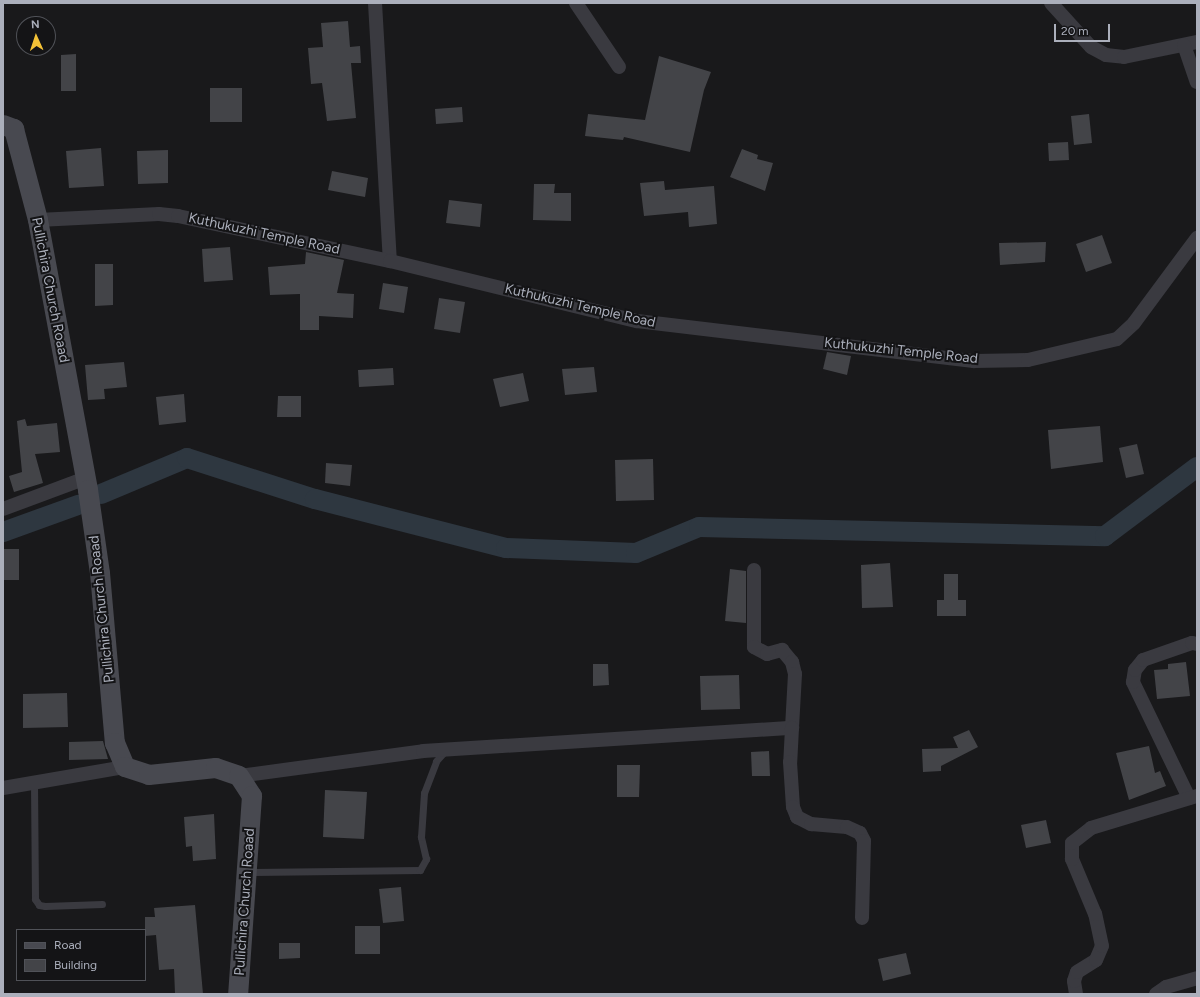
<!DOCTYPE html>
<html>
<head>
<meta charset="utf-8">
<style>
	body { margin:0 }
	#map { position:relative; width:1200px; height:997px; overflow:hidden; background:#19191b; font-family:Figtree,sans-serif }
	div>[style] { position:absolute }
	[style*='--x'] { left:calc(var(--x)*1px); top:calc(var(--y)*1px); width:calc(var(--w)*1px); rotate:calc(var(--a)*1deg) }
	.canal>* { height:20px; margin:-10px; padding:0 10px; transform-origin:10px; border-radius:10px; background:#2e3740 }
	.building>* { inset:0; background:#434448 }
	.lane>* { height:7px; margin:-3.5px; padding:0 3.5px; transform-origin:3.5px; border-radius:3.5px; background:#3a3a40 }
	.street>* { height:14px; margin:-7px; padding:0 7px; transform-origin:7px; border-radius:7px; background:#3a3a40 }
	.secondary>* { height:20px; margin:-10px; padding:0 10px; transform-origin:10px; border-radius:10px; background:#484950 }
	span { translate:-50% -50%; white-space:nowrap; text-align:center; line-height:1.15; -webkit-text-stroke:4px #141416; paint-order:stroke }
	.street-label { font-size:14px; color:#abafbb }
	.frame { position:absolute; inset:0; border:4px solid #abafbb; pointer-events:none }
	.legend { position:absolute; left:16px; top:929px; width:130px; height:52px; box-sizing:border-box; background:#141416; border:1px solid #505258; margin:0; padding:5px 7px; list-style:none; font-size:12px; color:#abafbb }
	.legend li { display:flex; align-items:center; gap:8px; height:20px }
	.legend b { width:20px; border:1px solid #505258 }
	.north { position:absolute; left:16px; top:16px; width:40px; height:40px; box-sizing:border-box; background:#141416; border:1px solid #505258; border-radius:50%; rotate:357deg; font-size:11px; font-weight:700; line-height:16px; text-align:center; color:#abafbb }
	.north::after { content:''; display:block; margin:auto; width:14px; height:18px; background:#f4c237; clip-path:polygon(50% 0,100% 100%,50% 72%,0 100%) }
	.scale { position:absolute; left:1054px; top:24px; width:56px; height:18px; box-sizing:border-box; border:2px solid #abafbb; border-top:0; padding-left:5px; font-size:12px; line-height:14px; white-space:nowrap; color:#abafbb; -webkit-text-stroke:3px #141416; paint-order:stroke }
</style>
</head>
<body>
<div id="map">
	<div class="canal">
		<div style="--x:101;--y:494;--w:93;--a:-22.7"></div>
		<div style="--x:187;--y:458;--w:134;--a:17.8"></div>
		<div style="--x:315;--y:499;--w:197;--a:14.4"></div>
		<div style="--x:506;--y:548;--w:130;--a:2.2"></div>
		<div style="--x:636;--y:553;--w:68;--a:-22.4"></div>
		<div style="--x:699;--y:527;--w:406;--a:1.3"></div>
		<div style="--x:1105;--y:536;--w:115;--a:-36.9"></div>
		<div style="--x:3;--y:532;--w:80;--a:-19.8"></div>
	</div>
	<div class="building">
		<div style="clip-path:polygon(348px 21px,350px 47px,360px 46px,361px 63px,351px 63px,356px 118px,327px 121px,322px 83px,311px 84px,308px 48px,323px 47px,321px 23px)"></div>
		<div style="clip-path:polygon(76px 54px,76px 91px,61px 91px,61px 55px)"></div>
		<div style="clip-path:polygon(659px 56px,711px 72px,704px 90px,690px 152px,624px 137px,623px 140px,585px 136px,588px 114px,645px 120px)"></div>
		<div style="clip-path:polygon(210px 88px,242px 88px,242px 122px,210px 122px)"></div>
		<div style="clip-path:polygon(462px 107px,463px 122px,436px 124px,435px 109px)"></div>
		<div style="clip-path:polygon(1089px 114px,1092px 143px,1074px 145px,1071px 116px)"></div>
		<div style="clip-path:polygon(1068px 142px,1069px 160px,1049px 161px,1048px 143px)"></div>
		<div style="clip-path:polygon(101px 148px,104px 186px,69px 188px,66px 151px)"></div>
		<div style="clip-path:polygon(742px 149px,758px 155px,757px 159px,773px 163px,765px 191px,730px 177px)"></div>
		<div style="clip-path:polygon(168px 150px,168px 183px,138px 184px,137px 151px)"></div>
		<div style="clip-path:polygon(332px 171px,368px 178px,365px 197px,328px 190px)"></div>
		<div style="clip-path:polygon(664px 181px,665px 190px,714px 186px,717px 224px,689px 227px,688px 212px,644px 216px,640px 183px)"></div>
		<div style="clip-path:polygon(534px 184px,555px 184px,554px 193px,571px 193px,571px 221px,533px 220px)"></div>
		<div style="clip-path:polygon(449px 200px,482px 204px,480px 227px,446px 223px)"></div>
		<div style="clip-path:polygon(1102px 235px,1112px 263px,1086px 272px,1076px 244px)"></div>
		<div style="clip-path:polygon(1046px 242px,1045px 262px,1000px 265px,999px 243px)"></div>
		<div style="clip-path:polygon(230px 247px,233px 280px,204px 282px,202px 249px)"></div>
		<div style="clip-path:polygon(306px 252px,344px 260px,337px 293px,354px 294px,353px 318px,319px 316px,319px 330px,300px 330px,300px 294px,270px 295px,268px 267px,305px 264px)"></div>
		<div style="clip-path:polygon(95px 264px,113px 264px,113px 305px,95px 306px)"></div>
		<div style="clip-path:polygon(383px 283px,408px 287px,404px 313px,379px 309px)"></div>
		<div style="clip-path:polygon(439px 298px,465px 302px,460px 333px,434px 329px)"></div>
		<div style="clip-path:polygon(827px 352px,851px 356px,847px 375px,823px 369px)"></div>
		<div style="clip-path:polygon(124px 362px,127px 387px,104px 389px,105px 399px,88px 400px,85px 365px)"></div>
		<div style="clip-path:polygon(594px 367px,597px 392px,565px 395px,562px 369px)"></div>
		<div style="clip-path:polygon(393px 368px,394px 385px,359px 387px,358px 370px)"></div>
		<div style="clip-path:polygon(523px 373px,529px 401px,500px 407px,493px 379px)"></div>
		<div style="clip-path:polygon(184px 394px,186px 422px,159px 425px,156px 397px)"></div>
		<div style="clip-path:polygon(278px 396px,301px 396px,301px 417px,277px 417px)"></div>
		<div style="clip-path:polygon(25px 419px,27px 426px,57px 423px,60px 452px,35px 454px,43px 483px,14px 492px,9px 476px,22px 472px,17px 421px)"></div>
		<div style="clip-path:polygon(1100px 426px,1103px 462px,1051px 469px,1048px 430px)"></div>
		<div style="clip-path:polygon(1137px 444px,1144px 474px,1126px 478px,1119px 448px)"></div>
		<div style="clip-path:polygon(653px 459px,654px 500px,616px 501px,615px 460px)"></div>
		<div style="clip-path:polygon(326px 463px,352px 465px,350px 486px,325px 483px)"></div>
		<div style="clip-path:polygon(3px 549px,19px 549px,19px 580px,3px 580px)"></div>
		<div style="clip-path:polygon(890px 563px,893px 607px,862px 608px,861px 565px)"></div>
		<div style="clip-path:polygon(730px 569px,746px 571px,746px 623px,725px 621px)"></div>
		<div style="clip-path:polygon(944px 574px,958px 574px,958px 600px,966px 600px,966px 616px,937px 616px,937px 600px,944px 600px)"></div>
		<div style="clip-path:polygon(1186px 662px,1190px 696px,1157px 699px,1154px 670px,1168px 669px,1168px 664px)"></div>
		<div style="clip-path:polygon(593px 664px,608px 664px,609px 685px,593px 686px)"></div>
		<div style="clip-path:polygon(739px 675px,740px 709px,701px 710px,700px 676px)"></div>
		<div style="clip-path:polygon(67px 693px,68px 727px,23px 728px,23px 694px)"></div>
		<div style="clip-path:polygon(969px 730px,978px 747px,941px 766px,941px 771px,923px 772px,922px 749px,958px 748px,953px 737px)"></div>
		<div style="clip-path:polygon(103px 741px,108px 759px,69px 760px,69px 742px)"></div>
		<div style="clip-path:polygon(1149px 746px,1155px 773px,1160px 771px,1166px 786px,1129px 800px,1116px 753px)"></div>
		<div style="clip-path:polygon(769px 751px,770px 776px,752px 776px,751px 752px)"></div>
		<div style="clip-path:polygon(617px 765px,640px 765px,639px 797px,617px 797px)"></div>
		<div style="clip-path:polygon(325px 790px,367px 792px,364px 839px,323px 837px)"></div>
		<div style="clip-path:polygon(214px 814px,216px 859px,193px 861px,192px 846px,186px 847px,184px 817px)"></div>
		<div style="clip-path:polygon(1046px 820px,1051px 843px,1026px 848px,1021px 825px)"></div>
		<div style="clip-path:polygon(401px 887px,404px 921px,383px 923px,379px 889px)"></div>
		<div style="clip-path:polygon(195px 905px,203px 994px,175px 994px,174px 969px,159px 970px,156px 935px,145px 936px,145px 917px,155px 917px,154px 908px)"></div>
		<div style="clip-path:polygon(355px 926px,380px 926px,380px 954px,355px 954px)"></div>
		<div style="clip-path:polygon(279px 943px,300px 943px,300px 958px,279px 959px)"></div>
		<div style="clip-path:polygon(906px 953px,911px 974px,883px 981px,878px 959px)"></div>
	</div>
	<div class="lane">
		<div style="--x:34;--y:783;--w:116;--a:89.5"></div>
		<div style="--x:35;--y:899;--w:7;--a:56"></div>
		<div style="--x:39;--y:905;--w:6;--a:9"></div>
		<div style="--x:45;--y:906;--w:57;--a:-2"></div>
		<div style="--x:247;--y:872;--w:173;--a:-0.7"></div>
		<div style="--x:420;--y:870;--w:13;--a:-61"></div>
		<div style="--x:426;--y:859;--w:23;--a:-103"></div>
		<div style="--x:421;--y:837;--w:44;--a:-86.1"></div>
		<div style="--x:424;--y:793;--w:34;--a:-69"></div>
		<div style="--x:436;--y:761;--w:13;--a:-48"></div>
	</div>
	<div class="street">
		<div style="--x:375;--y:3;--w:258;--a:86.7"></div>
		<div style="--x:576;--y:3;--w:77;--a:56.1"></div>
		<div style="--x:1051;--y:3;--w:59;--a:47.7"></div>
		<div style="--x:1091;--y:47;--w:17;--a:28"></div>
		<div style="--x:1106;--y:55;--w:18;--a:6"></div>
		<div style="--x:1124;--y:57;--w:75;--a:-11.6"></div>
		<div style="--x:1184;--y:45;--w:39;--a:71"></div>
		<div style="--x:38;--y:220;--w:121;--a:-2.8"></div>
		<div style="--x:159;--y:214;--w:19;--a:6"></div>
		<div style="--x:178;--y:216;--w:217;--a:12"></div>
		<div style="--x:390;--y:261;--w:254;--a:13.7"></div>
		<div style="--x:637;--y:321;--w:339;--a:6.8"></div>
		<div style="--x:974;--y:361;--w:54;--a:-1.1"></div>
		<div style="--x:1028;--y:360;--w:91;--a:-13.3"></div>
		<div style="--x:1117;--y:339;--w:23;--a:-43"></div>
		<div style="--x:1134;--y:323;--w:106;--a:-53.5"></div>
		<div style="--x:3;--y:509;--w:89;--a:-20.5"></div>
		<div style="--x:754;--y:570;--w:77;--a:90"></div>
		<div style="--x:754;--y:647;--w:15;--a:28"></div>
		<div style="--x:767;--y:654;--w:16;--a:-15"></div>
		<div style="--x:782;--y:650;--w:16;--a:50"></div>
		<div style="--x:792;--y:662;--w:12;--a:76"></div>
		<div style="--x:795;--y:674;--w:54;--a:93.2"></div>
		<div style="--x:239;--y:776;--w:186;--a:-7.7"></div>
		<div style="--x:423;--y:751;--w:370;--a:-3.6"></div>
		<div style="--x:792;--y:728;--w:34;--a:93"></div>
		<div style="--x:790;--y:762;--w:45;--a:86.2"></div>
		<div style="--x:793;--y:807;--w:11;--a:68"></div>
		<div style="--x:797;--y:817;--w:16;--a:27"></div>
		<div style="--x:811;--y:824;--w:36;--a:5"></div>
		<div style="--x:847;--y:827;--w:14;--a:25"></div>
		<div style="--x:860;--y:833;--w:9;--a:63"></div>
		<div style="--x:864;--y:841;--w:77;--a:91.5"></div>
		<div style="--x:3;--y:788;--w:124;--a:-9.8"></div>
		<div style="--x:1189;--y:798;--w:129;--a:-115.8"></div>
		<div style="--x:1133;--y:682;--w:12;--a:-81"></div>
		<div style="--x:1135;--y:670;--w:13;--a:-51"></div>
		<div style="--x:1143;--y:660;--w:52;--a:-19.1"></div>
		<div style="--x:1192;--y:643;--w:5;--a:11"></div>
		<div style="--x:1076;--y:994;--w:13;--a:-99"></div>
		<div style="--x:1074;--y:981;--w:9;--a:-72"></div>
		<div style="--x:1077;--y:972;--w:22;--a:-32"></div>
		<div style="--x:1096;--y:960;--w:15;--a:-67"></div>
		<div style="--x:1102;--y:946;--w:33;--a:-102"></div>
		<div style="--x:1095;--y:914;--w:60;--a:-112.7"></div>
		<div style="--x:1072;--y:859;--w:16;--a:-90"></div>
		<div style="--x:1072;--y:843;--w:24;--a:-38"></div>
		<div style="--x:1091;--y:828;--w:111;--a:-16.8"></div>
		<div style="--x:1156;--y:994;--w:12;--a:-35"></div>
		<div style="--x:1166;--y:987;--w:32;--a:-16"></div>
	</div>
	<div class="secondary">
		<div style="--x:3;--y:125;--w:12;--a:20"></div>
		<div style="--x:14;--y:129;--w:94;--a:75.2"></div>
		<div style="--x:38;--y:220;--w:275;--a:79.5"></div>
		<div style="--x:88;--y:490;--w:84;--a:81.8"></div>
		<div style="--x:100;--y:573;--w:171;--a:85"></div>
		<div style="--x:115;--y:743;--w:26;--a:67"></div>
		<div style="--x:125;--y:767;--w:25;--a:18"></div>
		<div style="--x:149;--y:775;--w:67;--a:-6"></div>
		<div style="--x:216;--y:768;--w:24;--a:19"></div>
		<div style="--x:239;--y:776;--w:24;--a:57"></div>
		<div style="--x:252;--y:796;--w:198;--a:94"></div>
	</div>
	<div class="street-label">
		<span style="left:264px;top:234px;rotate:12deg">Kuthukuzhi Temple Road</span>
		<span style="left:50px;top:290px;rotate:79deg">Pullichira Church Roaad</span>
		<span style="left:580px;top:306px;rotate:13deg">Kuthukuzhi Temple Road</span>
		<span style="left:901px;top:351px;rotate:6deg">Kuthukuzhi Temple Road</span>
		<span style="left:102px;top:609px;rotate:-96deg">Pullichira Church Roaad</span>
		<span style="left:245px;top:902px;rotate:-86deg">Pullichira Church Roaad</span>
	</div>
	<div class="frame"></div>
	<ul class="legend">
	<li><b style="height:5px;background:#484950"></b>Road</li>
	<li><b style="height:11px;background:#434448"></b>Building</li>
	</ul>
	<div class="north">N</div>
	<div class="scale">20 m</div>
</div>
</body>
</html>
